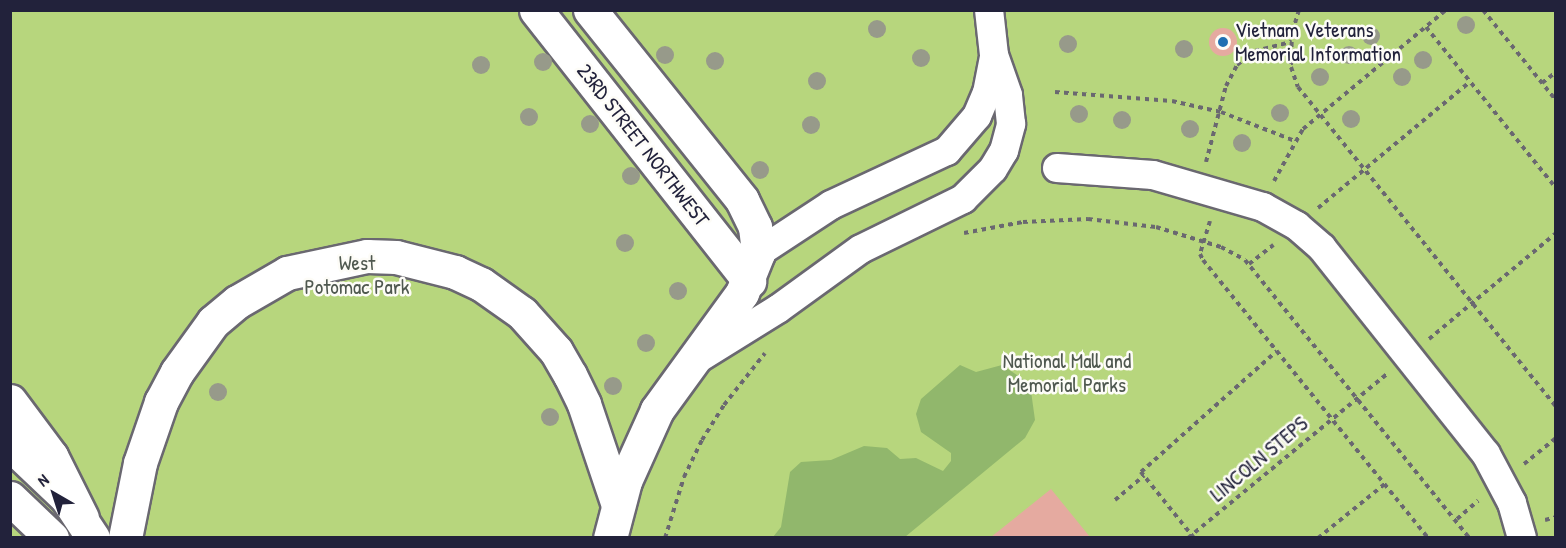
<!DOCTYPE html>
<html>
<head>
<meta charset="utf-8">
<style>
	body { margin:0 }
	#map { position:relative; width:1566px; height:548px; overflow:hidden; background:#efead1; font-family:"Patrick Hand",sans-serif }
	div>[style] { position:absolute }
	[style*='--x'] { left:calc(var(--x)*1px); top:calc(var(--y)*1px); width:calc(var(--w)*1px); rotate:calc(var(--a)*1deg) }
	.green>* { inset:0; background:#b7d67d }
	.forest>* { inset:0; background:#91b76c }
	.building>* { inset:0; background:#e5aaa0 }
	.round { border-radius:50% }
	.path>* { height:4px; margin-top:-2px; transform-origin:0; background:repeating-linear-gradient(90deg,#6a6870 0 4.5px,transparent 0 9px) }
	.roads { filter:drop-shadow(2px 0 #6a6870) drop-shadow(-2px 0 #6a6870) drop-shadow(0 2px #6a6870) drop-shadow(0 -2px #6a6870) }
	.minor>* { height:28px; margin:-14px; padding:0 14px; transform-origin:14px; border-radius:14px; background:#fff }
	.major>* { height:33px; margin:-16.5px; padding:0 16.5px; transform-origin:16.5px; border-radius:16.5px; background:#fff }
	.highway>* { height:33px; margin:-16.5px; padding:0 16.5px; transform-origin:16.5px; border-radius:16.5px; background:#fff }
	.trees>* { width:18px; height:18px; margin:-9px; border-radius:50%; background:#979a8a }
	.dots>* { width:16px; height:16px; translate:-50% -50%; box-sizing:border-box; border:3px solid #fdfcf7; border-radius:50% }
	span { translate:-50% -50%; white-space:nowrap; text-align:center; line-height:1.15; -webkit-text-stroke:5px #fdfcf7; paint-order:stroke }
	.poi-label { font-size:21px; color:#22223b }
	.left { translate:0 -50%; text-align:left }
	.street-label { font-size:21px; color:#22223b }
	.park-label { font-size:21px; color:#4f584f }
	.frame { position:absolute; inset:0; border:12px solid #22223b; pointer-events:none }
	.north { position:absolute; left:24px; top:464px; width:60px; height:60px; -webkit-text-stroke:4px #fdfcf7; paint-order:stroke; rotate:321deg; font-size:16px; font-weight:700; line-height:24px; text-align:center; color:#22223b }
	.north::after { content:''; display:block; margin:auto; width:21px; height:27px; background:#22223b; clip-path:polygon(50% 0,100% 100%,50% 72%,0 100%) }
</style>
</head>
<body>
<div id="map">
	<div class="green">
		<div style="clip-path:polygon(10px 11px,1555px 11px,1555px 537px,11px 537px)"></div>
	</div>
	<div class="forest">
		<div style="clip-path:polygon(960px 365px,976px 372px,1002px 365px,1030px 384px,1035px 420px,1025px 438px,905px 537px,773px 537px,781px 527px,790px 472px,801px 462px,831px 460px,864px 446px,887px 448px,900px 459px,916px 458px,943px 471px,951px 461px,951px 453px,921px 432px,916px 414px,921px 399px)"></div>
	</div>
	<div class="building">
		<div class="round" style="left:1209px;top:28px;width:28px;height:28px"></div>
		<div style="clip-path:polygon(1051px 489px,1090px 537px,991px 537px)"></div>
	</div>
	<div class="path">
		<div style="--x:1299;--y:10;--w:24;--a:107"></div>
		<div style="--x:1292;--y:33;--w:34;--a:92"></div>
		<div style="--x:1291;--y:67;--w:21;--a:71"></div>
		<div style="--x:1298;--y:87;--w:411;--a:51.1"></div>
		<div style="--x:1483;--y:10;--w:116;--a:51"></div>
		<div style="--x:1426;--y:27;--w:207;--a:51.1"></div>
		<div style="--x:1542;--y:83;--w:18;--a:-38"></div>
		<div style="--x:1055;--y:92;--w:117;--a:4.4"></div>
		<div style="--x:1172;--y:101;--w:50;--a:12.7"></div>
		<div style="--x:1221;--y:112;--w:79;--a:21.4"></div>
		<div style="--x:1206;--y:162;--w:79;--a:-75.3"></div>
		<div style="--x:1226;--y:86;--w:24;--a:-62"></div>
		<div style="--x:1237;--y:65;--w:23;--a:-38"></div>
		<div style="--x:1255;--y:51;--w:38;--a:-14"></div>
		<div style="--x:1274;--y:181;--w:60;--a:-60.9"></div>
		<div style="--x:1303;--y:129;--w:186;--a:-39.8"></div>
		<div style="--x:1318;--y:208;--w:197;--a:-39.7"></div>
		<div style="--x:1210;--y:221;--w:34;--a:107"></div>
		<div style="--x:1200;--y:254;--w:7;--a:63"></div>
		<div style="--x:1203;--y:260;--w:358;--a:51"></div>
		<div style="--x:964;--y:233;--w:60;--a:-10.6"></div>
		<div style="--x:1023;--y:222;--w:65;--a:-2.6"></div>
		<div style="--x:1088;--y:219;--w:68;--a:6.7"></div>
		<div style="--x:1156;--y:227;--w:68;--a:17.1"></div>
		<div style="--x:1221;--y:247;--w:27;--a:28"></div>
		<div style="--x:1245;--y:260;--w:357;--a:51.1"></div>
		<div style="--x:1249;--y:264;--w:31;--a:-38"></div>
		<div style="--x:1429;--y:339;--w:165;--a:-39.8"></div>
		<div style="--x:1524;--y:464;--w:41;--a:-39.1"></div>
		<div style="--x:1115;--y:500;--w:38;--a:-40"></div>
		<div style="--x:1457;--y:519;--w:28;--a:-41"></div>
		<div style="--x:1545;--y:520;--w:11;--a:-15"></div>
		<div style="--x:665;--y:538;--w:64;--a:-72.7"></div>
		<div style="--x:684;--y:477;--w:41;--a:-64.1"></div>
		<div style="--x:702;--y:440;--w:41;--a:-57.8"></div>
		<div style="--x:724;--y:405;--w:66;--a:-51.7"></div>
		<div style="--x:1188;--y:538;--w:258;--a:-39.5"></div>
		<div style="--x:1194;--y:538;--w:85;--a:-128.8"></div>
		<div style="--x:1141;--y:472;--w:182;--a:-41.7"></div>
		<div style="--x:1318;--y:538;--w:87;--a:-39"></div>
	</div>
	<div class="roads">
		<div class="minor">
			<div style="--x:1057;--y:168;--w:96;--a:4.2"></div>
			<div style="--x:1153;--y:175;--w:115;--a:16.2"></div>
			<div style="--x:1263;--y:207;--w:39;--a:29"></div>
			<div style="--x:1297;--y:226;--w:33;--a:41"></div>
			<div style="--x:1322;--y:248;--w:263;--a:51.5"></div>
			<div style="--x:1486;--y:454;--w:55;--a:62"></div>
			<div style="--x:1512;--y:503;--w:36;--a:74"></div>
			<div style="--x:758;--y:253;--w:87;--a:-33.3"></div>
			<div style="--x:831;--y:205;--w:128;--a:-25"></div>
			<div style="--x:947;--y:151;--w:46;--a:-49.4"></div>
			<div style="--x:977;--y:116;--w:25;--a:-67"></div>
			<div style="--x:987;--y:93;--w:37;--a:-79"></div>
			<div style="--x:694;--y:361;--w:99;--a:-31.8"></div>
			<div style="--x:778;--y:309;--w:102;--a:-35.9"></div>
			<div style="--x:861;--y:249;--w:114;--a:-26.1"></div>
			<div style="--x:963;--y:199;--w:42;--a:-45"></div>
			<div style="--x:993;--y:169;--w:21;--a:-59"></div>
			<div style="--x:1004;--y:151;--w:28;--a:-75"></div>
			<div style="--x:1011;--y:124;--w:29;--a:-96"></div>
			<div style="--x:1008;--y:95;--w:42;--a:-109.3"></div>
			<div style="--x:994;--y:55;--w:45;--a:-96.3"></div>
		</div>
		<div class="major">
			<div style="--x:536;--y:10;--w:345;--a:51.8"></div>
			<div style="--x:590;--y:10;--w:243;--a:51.3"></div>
			<div style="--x:742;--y:200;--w:30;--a:64"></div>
			<div style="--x:755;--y:227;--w:26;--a:83"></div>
			<div style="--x:758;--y:253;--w:43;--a:111.8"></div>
			<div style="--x:742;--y:293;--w:145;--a:126"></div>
			<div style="--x:657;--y:410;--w:78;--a:114.3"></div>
			<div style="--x:625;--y:481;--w:59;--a:104.7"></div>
			<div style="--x:10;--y:444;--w:77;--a:43.4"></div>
			<div style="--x:66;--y:497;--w:49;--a:56.6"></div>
			<div style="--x:10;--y:498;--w:58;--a:43.6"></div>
			<div style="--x:125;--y:538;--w:76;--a:-78.7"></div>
			<div style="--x:140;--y:463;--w:65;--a:-71"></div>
			<div style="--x:161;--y:402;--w:34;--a:-62"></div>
			<div style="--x:177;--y:372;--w:62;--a:-54.2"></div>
			<div style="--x:213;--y:322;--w:31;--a:-40"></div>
			<div style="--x:237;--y:302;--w:58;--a:-30.1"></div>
			<div style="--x:287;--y:273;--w:82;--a:-12"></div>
			<div style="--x:367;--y:256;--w:29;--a:2"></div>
			<div style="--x:396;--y:257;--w:61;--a:14.3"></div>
			<div style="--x:455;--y:272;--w:29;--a:25"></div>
			<div style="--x:481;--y:284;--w:50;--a:35.3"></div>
			<div style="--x:522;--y:313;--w:51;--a:48.2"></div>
			<div style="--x:556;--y:351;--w:28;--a:60"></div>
			<div style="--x:570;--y:375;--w:32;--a:64"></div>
			<div style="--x:584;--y:404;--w:107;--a:71.4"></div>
		</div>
		<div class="highway">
			<div style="--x:10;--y:401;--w:69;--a:53.3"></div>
			<div style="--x:51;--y:456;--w:69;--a:63.4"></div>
		</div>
	</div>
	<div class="trees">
		<div style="left:1466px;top:25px"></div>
		<div style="left:877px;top:29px"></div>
		<div style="left:1371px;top:36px"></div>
		<div style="left:1068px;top:44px"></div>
		<div style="left:1184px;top:49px"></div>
		<div style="left:665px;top:55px"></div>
		<div style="left:1349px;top:55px"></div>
		<div style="left:921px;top:58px"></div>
		<div style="left:1423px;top:60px"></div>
		<div style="left:715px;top:61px"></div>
		<div style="left:543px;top:62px"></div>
		<div style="left:481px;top:65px"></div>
		<div style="left:1320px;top:77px"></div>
		<div style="left:1402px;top:77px"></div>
		<div style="left:817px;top:81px"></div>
		<div style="left:1280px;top:113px"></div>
		<div style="left:1079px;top:114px"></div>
		<div style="left:529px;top:117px"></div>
		<div style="left:1351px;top:119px"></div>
		<div style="left:1122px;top:120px"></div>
		<div style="left:590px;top:124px"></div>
		<div style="left:811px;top:125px"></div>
		<div style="left:1190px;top:129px"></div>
		<div style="left:1242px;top:143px"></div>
		<div style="left:760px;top:170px"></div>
		<div style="left:631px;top:176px"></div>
		<div style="left:625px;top:243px"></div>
		<div style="left:678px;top:291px"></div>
		<div style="left:646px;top:343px"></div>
		<div style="left:613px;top:386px"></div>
		<div style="left:218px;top:392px"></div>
		<div style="left:550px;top:417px"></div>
	</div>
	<div class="dots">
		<div style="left:1223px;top:42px;background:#1f6fb2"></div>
	</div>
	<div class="poi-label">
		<span class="left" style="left:1235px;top:42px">Vietnam Veterans<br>Memorial Information</span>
	</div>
	<div class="street-label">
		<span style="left:643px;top:145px;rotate:52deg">23RD STREET NORTHWEST</span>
		<span style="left:1259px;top:459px;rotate:-40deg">LINCOLN STEPS</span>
	</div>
	<div class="park-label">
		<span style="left:357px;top:275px">West<br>Potomac Park</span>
		<span style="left:1067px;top:373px">National Mall and<br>Memorial Parks</span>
	</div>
	<div class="frame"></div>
	<div class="north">N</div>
</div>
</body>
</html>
